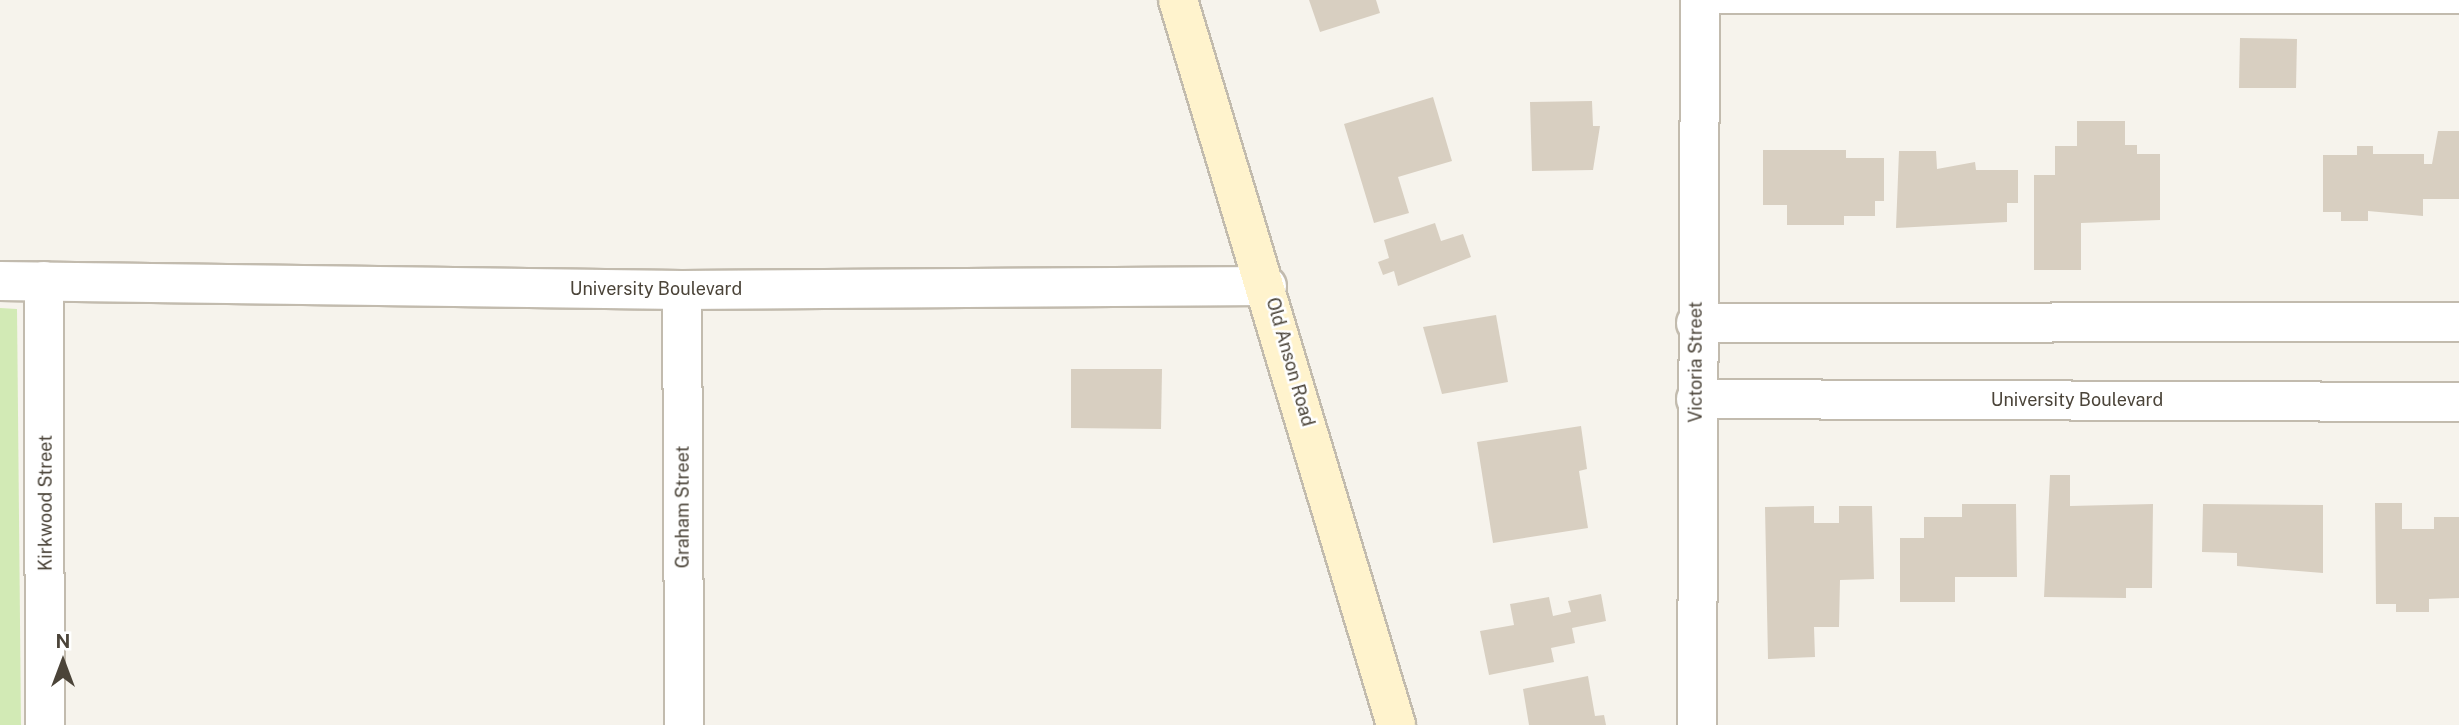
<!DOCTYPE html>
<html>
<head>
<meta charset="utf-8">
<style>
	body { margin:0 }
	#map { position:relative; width:2459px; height:725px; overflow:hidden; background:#f6f3ec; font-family:"Public Sans",sans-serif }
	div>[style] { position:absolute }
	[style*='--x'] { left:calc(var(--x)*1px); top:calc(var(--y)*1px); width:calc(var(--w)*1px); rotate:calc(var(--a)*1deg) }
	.green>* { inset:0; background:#d2eab5 }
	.building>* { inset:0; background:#d8cfc1 }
	.roads { filter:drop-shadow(2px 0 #c2bbae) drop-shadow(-2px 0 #c2bbae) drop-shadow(0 2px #c2bbae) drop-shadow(0 -2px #c2bbae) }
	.service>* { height:21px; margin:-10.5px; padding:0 10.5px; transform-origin:10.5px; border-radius:10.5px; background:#fff }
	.minor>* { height:38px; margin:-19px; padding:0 19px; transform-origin:19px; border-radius:19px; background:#fff }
	.secondary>* { height:38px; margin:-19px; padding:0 19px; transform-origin:19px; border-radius:19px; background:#fff3cd }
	span { translate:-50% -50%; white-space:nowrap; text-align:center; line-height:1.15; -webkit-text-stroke:5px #fff; paint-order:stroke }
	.street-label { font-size:18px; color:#4b4439 }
	.north { position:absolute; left:28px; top:627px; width:70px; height:70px; -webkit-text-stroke:5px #fff; paint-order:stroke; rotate:0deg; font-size:19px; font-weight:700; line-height:28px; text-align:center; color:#4b4439 }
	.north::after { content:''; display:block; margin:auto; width:24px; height:32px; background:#4b4439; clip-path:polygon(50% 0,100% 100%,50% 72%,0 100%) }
</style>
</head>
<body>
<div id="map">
	<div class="green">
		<div style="clip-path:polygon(0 308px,17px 309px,21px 725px,0 725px)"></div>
	</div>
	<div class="building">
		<div style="clip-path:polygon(1309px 0,1376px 0,1380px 13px,1320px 32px)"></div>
		<div style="clip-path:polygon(2240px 38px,2297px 39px,2296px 88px,2239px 88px)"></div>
		<div style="clip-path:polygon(1433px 97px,1452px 161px,1398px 177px,1409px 213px,1374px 223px,1344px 124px)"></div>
		<div style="clip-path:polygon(1592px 101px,1593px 126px,1600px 126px,1593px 170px,1532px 171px,1530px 102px)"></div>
		<div style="clip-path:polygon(2077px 121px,2125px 121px,2125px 145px,2137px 145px,2137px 154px,2160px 154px,2160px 220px,2081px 223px,2081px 270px,2034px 270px,2034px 175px,2055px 175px,2055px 146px,2077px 146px)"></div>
		<div style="clip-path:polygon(2438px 131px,2459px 131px,2459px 199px,2423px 199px,2423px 216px,2368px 211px,2368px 221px,2341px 221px,2341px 212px,2323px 212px,2323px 155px,2357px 155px,2357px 146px,2373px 146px,2373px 154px,2424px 154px,2424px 164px,2432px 164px)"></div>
		<div style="clip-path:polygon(1763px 150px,1846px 150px,1846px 158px,1884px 158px,1884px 201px,1875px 201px,1875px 216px,1844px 216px,1844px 225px,1787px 225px,1787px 205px,1763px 205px)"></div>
		<div style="clip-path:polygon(1899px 151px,1936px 151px,1937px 169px,1975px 162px,1976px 170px,2018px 170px,2018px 203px,2007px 203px,2007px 222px,1896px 228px)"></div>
		<div style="clip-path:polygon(1435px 223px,1441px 241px,1463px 234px,1471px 257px,1398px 286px,1394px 271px,1383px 275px,1378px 262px,1389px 258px,1384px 240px)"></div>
		<div style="clip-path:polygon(1496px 315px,1508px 382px,1442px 394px,1423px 327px)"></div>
		<div style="clip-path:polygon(1071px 369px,1162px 369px,1161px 429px,1071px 428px)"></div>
		<div style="clip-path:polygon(1581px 426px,1587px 469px,1579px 471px,1588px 528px,1493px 543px,1477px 442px)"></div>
		<div style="clip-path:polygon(2050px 475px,2070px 475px,2070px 506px,2153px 504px,2152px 588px,2126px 588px,2126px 598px,2044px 597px)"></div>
		<div style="clip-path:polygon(2375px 503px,2402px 503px,2402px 529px,2434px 529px,2434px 517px,2459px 517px,2459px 598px,2429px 599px,2429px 612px,2396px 612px,2396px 604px,2376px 604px)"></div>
		<div style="clip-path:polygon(1962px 504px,2016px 504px,2017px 577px,1955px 577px,1955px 602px,1900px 602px,1900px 538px,1924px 538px,1924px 517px,1962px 517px)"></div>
		<div style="clip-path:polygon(2203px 504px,2323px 505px,2323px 573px,2237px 566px,2237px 553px,2202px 552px)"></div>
		<div style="clip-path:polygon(1814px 506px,1814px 523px,1839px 523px,1839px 506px,1872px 506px,1874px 579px,1840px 580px,1839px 627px,1814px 627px,1815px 657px,1768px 659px,1765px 507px)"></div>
		<div style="clip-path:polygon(1601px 594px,1606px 621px,1572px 628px,1575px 643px,1551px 648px,1554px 662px,1489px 675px,1480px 631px,1514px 625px,1510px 604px,1549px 597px,1553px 616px,1571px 612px,1568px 601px)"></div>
		<div style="clip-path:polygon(1588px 676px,1595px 716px,1604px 715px,1606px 725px,1529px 725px,1523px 689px)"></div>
	</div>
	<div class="roads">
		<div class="service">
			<div style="--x:1700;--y:2;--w:759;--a:0"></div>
		</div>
		<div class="minor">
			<div style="--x:0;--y:281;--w:682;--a:0.76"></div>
			<div style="--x:682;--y:290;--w:585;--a:-0.39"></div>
			<div style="--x:44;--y:281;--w:444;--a:89.9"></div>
			<div style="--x:682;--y:290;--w:435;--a:89.7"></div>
			<div style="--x:1696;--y:323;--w:763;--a:-0.08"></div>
			<div style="--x:1696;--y:399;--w:763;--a:0.23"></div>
			<div style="--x:1697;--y:725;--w:725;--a:-89.76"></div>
		</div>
		<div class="secondary">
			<div style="--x:1178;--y:0;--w:757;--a:73.26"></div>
		</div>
	</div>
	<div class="street-label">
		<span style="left:656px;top:289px">University Boulevard</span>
		<span style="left:1290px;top:362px;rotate:74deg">Old Anson Road</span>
		<span style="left:1696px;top:362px;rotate:-90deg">Victoria Street</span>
		<span style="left:2077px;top:400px">University Boulevard</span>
		<span style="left:46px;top:503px;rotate:-90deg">Kirkwood Street</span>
		<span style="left:683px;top:507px;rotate:-90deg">Graham Street</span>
	</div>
	<div class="north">N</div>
</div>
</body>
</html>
